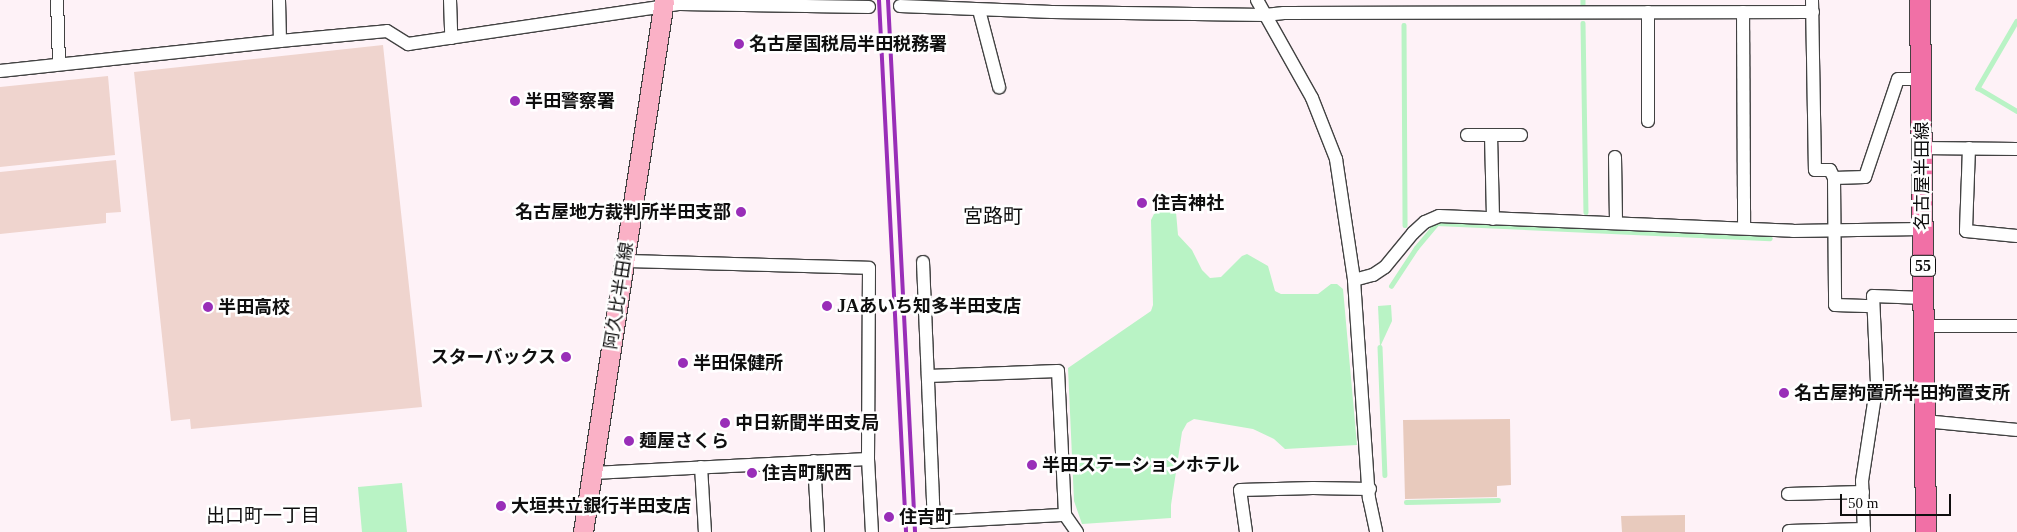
<!DOCTYPE html>
<html>
<head>
<meta charset="utf-8">
<style>
	body { margin:0 }
	#map { position:relative; width:2017px; height:532px; overflow:hidden; background:#fef2f7; font-family:"Times New Roman","Noto Sans JP",serif }
	div>[style] { position:absolute }
	[style*='--x'] { left:calc(var(--x)*1px); top:calc(var(--y)*1px); width:calc(var(--w)*1px); rotate:calc(var(--a)*1deg) }
	.green>* { inset:0; background:#e8cabd }
	.pitch>* { inset:0; background:#efd4ce }
	.water>* { inset:0; background:#b9f3c5 }
	.stream>* { height:4.5px; margin:-2.25px; padding:0 2.25px; transform-origin:2.25px; border-radius:2.25px; background:#b9f3c5 }
	.roads { filter:drop-shadow(1px 0 #424242) drop-shadow(-1px 0 #424242) drop-shadow(0 1px #424242) drop-shadow(0 -1px #424242) }
	.minor>* { height:12px; margin:-6px; padding:0 6px; transform-origin:6px; border-radius:6px; background:#fff }
	.secondary>* { height:19px; margin:-9.5px; padding:0 9.5px; transform-origin:9.5px; border-radius:9.5px; background:#fab1c6 }
	.primary>* { height:20px; margin:-10px; padding:0 10px; transform-origin:10px; border-radius:10px; background:#f170a6 }
	.rail>* { height:4px; margin:-2px; padding:0 2px; transform-origin:2px; border-radius:2px; background:#992eb8 }
	.dots>* { width:14px; height:14px; translate:-50% -50%; box-sizing:border-box; border:2px solid #fff; border-radius:50% }
	span { translate:-50% -50%; white-space:nowrap; text-align:center; line-height:1.15; -webkit-text-stroke:5px #fff; paint-order:stroke }
	.shield-label span { padding:1px 4px; background:#fff; border:1px solid; border-radius:4px; -webkit-text-stroke-width:0 }
	.shield-label { font-size:16px; color:#0f0f0f; font-weight:700 }
	.poi-label { font-size:18px; color:#0f0f0f; font-weight:700 }
	.left { translate:0 -50%; text-align:left }
	.right { translate:-100% -50%; text-align:right }
	.street-label { font-size:18px; color:#0f0f0f }
	.neighbourhood-label { font-size:19px; color:#0f0f0f }
	.quarter-label { font-size:20px; color:#0f0f0f }
	.scale { position:absolute; left:1840px; top:494px; width:111px; height:22px; box-sizing:border-box; border:2px solid #0f0f0f; border-top:0; padding-left:6px; font-size:15px; line-height:18px; white-space:nowrap; color:#0f0f0f; -webkit-text-stroke:4px #fff; paint-order:stroke }
</style>
</head>
<body>
<div id="map">
	<div class="green">
		<div style="clip-path:polygon(1510px 419px,1511px 485px,1497px 486px,1497px 497px,1405px 499px,1403px 420px)"></div>
		<div style="clip-path:polygon(1685px 515px,1685px 532px,1622px 532px,1621px 516px)"></div>
	</div>
	<div class="pitch">
		<div style="clip-path:polygon(383px 45px,422px 407px,191px 429px,190px 419px,171px 421px,134px 72px)"></div>
		<div style="clip-path:polygon(108px 76px,115px 155px,0 167px,0 87px)"></div>
		<div style="clip-path:polygon(116px 160px,121px 212px,106px 213px,106px 223px,0 234px,0 172px)"></div>
	</div>
	<div class="water">
		<div style="clip-path:polygon(1162px 209px,1169px 209px,1176px 212px,1178px 235px,1192px 250px,1202px 270px,1210px 278px,1221px 277px,1242px 256px,1247px 254px,1268px 266px,1275px 291px,1281px 294px,1318px 294px,1331px 284px,1337px 284px,1343px 289px,1357px 445px,1285px 449px,1274px 439px,1253px 429px,1194px 419px,1187px 423px,1182px 432px,1171px 505px,1171px 518px,1082px 524px,1074px 501px,1068px 368px,1151px 311px,1153px 305px,1151px 220px,1154px 214px)"></div>
		<div style="clip-path:polygon(1391px 305px,1392px 321px,1380px 347px,1378px 306px)"></div>
		<div style="clip-path:polygon(402px 483px,407px 532px,362px 532px,358px 487px)"></div>
	</div>
	<div class="stream">
		<div style="--x:1583;--y:0;--w:5;--a:90"></div>
		<div style="--x:2017;--y:21;--w:78;--a:120.2"></div>
		<div style="--x:1978;--y:88;--w:45;--a:30.5"></div>
		<div style="--x:1583;--y:23;--w:189;--a:89.1"></div>
		<div style="--x:1404;--y:25;--w:200;--a:89.7"></div>
		<div style="--x:1391;--y:286;--w:45;--a:-56.7"></div>
		<div style="--x:1416;--y:248;--w:33;--a:-50"></div>
		<div style="--x:1437;--y:223;--w:333;--a:2.6"></div>
		<div style="--x:1380;--y:347;--w:128;--a:87.8"></div>
		<div style="--x:1406;--y:502;--w:92;--a:-1.2"></div>
	</div>
	<div class="roads">
		<div class="minor">
			<div style="--x:57;--y:0;--w:64;--a:88.2"></div>
			<div style="--x:279;--y:0;--w:41;--a:88.6"></div>
			<div style="--x:450;--y:0;--w:38;--a:88"></div>
			<div style="--x:1257;--y:0;--w:112;--a:60.7"></div>
			<div style="--x:1312;--y:98;--w:66;--a:68.5"></div>
			<div style="--x:1336;--y:159;--w:122;--a:81.5"></div>
			<div style="--x:1354;--y:280;--w:219;--a:86.1"></div>
			<div style="--x:1369;--y:498;--w:35;--a:78"></div>
			<div style="--x:1812;--y:0;--w:170;--a:89"></div>
			<div style="--x:1815;--y:170;--w:15;--a:0"></div>
			<div style="--x:1830;--y:170;--w:9;--a:63"></div>
			<div style="--x:1834;--y:178;--w:127;--a:89.5"></div>
			<div style="--x:1835;--y:305;--w:38;--a:2"></div>
			<div style="--x:900;--y:6;--w:152;--a:2.3"></div>
			<div style="--x:1052;--y:12;--w:213;--a:0.8"></div>
			<div style="--x:1265;--y:15;--w:19;--a:-6"></div>
			<div style="--x:1284;--y:13;--w:529;--a:-0.11"></div>
			<div style="--x:979;--y:10;--w:80;--a:75.4"></div>
			<div style="--x:1648;--y:12;--w:109;--a:90"></div>
			<div style="--x:1743;--y:12;--w:216;--a:89.7"></div>
			<div style="--x:0;--y:71;--w:282;--a:-6.1"></div>
			<div style="--x:280;--y:41;--w:107;--a:-5.3"></div>
			<div style="--x:387;--y:31;--w:25;--a:32"></div>
			<div style="--x:408;--y:44;--w:275;--a:-8.4"></div>
			<div style="--x:680;--y:4;--w:189;--a:0.9"></div>
			<div style="--x:1467;--y:135;--w:54;--a:0"></div>
			<div style="--x:1491;--y:135;--w:84;--a:88.6"></div>
			<div style="--x:1921;--y:148;--w:96;--a:0.6"></div>
			<div style="--x:1969;--y:148;--w:83;--a:92.1"></div>
			<div style="--x:1966;--y:231;--w:51;--a:5.6"></div>
			<div style="--x:1615;--y:157;--w:66;--a:89.1"></div>
			<div style="--x:1834;--y:178;--w:31;--a:-2"></div>
			<div style="--x:1865;--y:177;--w:103;--a:-71.4"></div>
			<div style="--x:1898;--y:79;--w:23;--a:0"></div>
			<div style="--x:625;--y:261;--w:244;--a:1.6"></div>
			<div style="--x:869;--y:268;--w:191;--a:90.3"></div>
			<div style="--x:868;--y:459;--w:73;--a:86.9"></div>
			<div style="--x:923;--y:262;--w:260;--a:87.6"></div>
			<div style="--x:934;--y:522;--w:131;--a:-3.1"></div>
			<div style="--x:1354;--y:280;--w:20;--a:-15"></div>
			<div style="--x:1373;--y:275;--w:14;--a:-34"></div>
			<div style="--x:1385;--y:267;--w:44;--a:-50.5"></div>
			<div style="--x:1413;--y:233;--w:16;--a:-43"></div>
			<div style="--x:1425;--y:222;--w:15;--a:-23"></div>
			<div style="--x:1439;--y:216;--w:354;--a:2.4"></div>
			<div style="--x:1793;--y:231;--w:129;--a:-0.9"></div>
			<div style="--x:1924;--y:326;--w:93;--a:0"></div>
			<div style="--x:928;--y:376;--w:130;--a:-2.2"></div>
			<div style="--x:1058;--y:371;--w:144;--a:87.2"></div>
			<div style="--x:1065;--y:515;--w:21;--a:55"></div>
			<div style="--x:1925;--y:421;--w:92;--a:5.6"></div>
			<div style="--x:814;--y:461;--w:71;--a:86.8"></div>
			<div style="--x:701;--y:467;--w:65;--a:86.5"></div>
			<div style="--x:593;--y:473;--w:275;--a:-2.9"></div>
			<div style="--x:1788;--y:494;--w:75;--a:-1.5"></div>
			<div style="--x:1789;--y:531;--w:75;--a:-1.5"></div>
			<div style="--x:1246;--y:532;--w:42;--a:-98.1"></div>
			<div style="--x:1240;--y:490;--w:73;--a:-1.6"></div>
			<div style="--x:1313;--y:488;--w:57;--a:1"></div>
			<div style="--x:1864;--y:532;--w:51;--a:-92.2"></div>
			<div style="--x:1862;--y:481;--w:99;--a:-81.3"></div>
			<div style="--x:1877;--y:383;--w:87;--a:-92.6"></div>
			<div style="--x:1873;--y:296;--w:51;--a:2.2"></div>
		</div>
		<div class="secondary">
			<div style="--x:583;--y:532;--w:538;--a:-81.34"></div>
		</div>
		<div class="primary">
			<div style="--x:1920;--y:0;--w:532;--a:89.35"></div>
		</div>
	</div>
	<div class="rail">
		<div style="--x:879;--y:0;--w:533;--a:87.09"></div>
		<div style="--x:888;--y:0;--w:533;--a:87.09"></div>
	</div>
	<div class="dots">
		<div style="left:739px;top:44px;background:#992eb8"></div>
		<div style="left:515px;top:101px;background:#992eb8"></div>
		<div style="left:1142px;top:203px;background:#992eb8"></div>
		<div style="left:741px;top:212px;background:#992eb8"></div>
		<div style="left:827px;top:306px;background:#992eb8"></div>
		<div style="left:208px;top:307px;background:#992eb8"></div>
		<div style="left:566px;top:357px;background:#992eb8"></div>
		<div style="left:683px;top:363px;background:#992eb8"></div>
		<div style="left:1784px;top:393px;background:#992eb8"></div>
		<div style="left:725px;top:423px;background:#992eb8"></div>
		<div style="left:629px;top:441px;background:#992eb8"></div>
		<div style="left:1032px;top:465px;background:#992eb8"></div>
		<div style="left:752px;top:473px;background:#992eb8"></div>
		<div style="left:501px;top:506px;background:#992eb8"></div>
		<div style="left:889px;top:517px;background:#992eb8"></div>
	</div>
	<div class="shield-label">
		<span style="left:1923px;top:266px">55</span>
	</div>
	<div class="poi-label">
		<span class="left" style="left:749px;top:44px">名古屋国税局半田税務署</span>
		<span class="left" style="left:525px;top:101px">半田警察署</span>
		<span class="left" style="left:1152px;top:203px">住吉神社</span>
		<span class="right" style="left:731px;top:212px">名古屋地方裁判所半田支部</span>
		<span class="left" style="left:837px;top:306px">JAあいち知多半田支店</span>
		<span class="left" style="left:218px;top:307px">半田高校</span>
		<span class="right" style="left:556px;top:357px">スターバックス</span>
		<span class="left" style="left:693px;top:363px">半田保健所</span>
		<span class="left" style="left:1794px;top:393px">名古屋拘置所半田拘置支所</span>
		<span class="left" style="left:735px;top:423px">中日新聞半田支局</span>
		<span class="left" style="left:639px;top:441px">麺屋さくら</span>
		<span class="left" style="left:1042px;top:465px">半田ステーションホテル</span>
		<span class="left" style="left:762px;top:473px">住吉町駅西</span>
		<span class="left" style="left:511px;top:506px">大垣共立銀行半田支店</span>
		<span class="left" style="left:899px;top:517px">住吉町</span>
	</div>
	<div class="street-label">
		<span style="left:1922px;top:176px;rotate:-90deg">名古屋半田線</span>
		<span style="left:619px;top:296px;rotate:-81deg">阿久比半田線</span>
	</div>
	<div class="neighbourhood-label">
		<span style="left:263px;top:516px">出口町一丁目</span>
	</div>
	<div class="quarter-label">
		<span style="left:993px;top:216px">宮路町</span>
	</div>
	<div class="scale">50 m</div>
</div>
</body>
</html>
